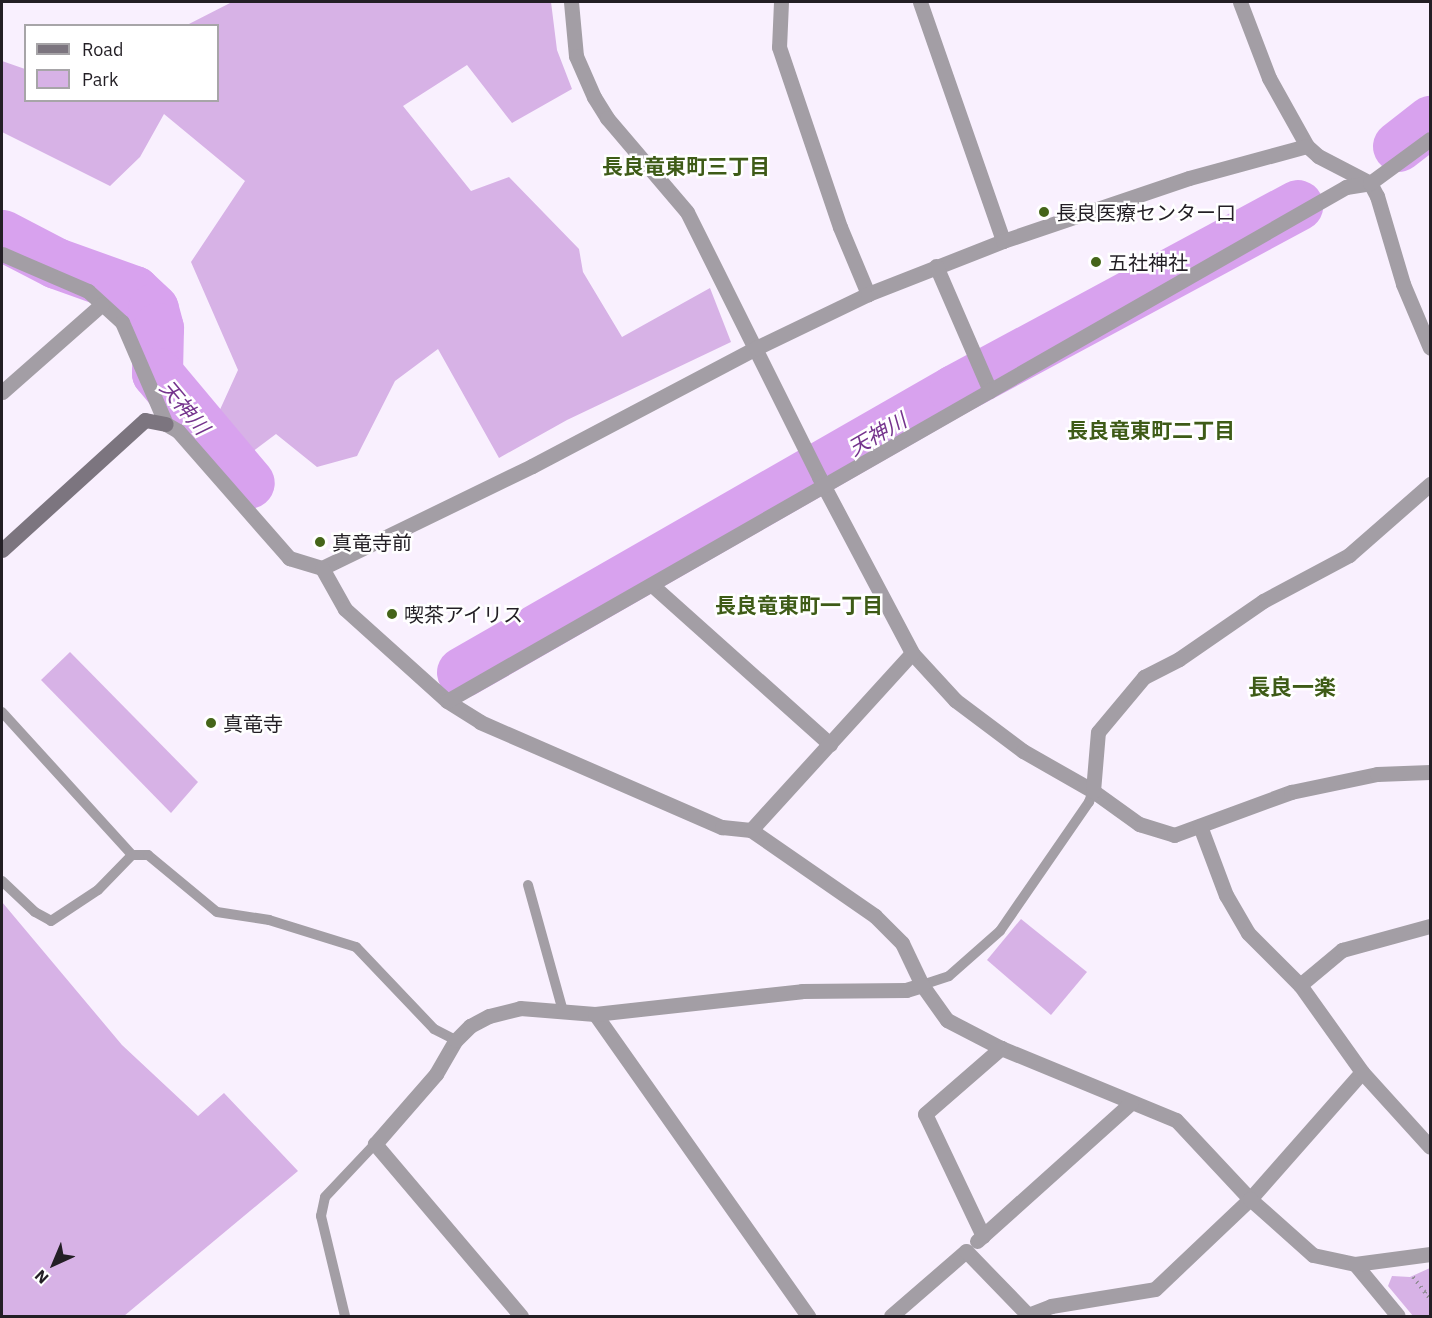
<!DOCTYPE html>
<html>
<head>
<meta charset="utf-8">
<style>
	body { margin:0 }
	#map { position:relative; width:1432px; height:1318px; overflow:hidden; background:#f9f0fe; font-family:"IBM Plex Sans","Noto Sans JP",sans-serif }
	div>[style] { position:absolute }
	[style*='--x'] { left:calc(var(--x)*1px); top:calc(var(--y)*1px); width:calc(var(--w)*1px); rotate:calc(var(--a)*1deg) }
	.green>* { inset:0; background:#d7b2e6 }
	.river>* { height:51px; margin:-25.5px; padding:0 25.5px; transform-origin:25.5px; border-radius:25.5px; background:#d8a2ee }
	.path>* { height:4px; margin-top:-2px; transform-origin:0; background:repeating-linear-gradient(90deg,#948e98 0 1.5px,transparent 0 6px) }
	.lane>* { height:10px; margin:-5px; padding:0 5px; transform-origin:5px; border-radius:5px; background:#a39ea5 }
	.street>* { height:15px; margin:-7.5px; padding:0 7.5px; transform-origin:7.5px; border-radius:7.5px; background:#a39ea5 }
	.secondary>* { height:15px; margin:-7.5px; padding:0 7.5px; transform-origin:7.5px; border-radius:7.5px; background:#7c757f }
	.dots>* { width:16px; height:16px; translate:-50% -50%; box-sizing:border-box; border:3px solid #fff; border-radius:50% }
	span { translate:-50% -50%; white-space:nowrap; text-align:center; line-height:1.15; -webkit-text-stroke:5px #fff; paint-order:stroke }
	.poi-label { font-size:20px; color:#231f25 }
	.left { translate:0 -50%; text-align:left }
	.neighbourhood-label { font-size:21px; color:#3e5b17; font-weight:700 }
	.water-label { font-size:21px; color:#75348d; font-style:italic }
	.quarter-label { font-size:22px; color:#3e5b17; font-weight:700 }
	.frame { position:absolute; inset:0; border:3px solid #231f25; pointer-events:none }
	.legend { position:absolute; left:24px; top:24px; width:195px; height:78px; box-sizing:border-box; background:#fff; border:2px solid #a7a5a8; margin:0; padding:8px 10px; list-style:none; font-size:18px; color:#231f25 }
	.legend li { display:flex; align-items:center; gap:12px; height:30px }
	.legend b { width:30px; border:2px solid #a7a5a8 }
	.north { position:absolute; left:24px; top:1234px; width:60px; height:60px; -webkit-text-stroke:4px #fff; paint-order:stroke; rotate:224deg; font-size:16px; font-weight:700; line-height:24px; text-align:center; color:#231f25 }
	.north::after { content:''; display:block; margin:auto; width:21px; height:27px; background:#231f25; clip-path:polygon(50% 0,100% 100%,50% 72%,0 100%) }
</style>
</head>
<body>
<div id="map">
	<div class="green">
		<div style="clip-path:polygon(232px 2px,551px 2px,557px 50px,572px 89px,512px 123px,467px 65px,403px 106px,471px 191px,509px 177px,579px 249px,583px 272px,622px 337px,710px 288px,731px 342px,567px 420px,499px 458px,438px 349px,395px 381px,357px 456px,317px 467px,276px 434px,240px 461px,203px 424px,218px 414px,238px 370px,191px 262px,245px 181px,164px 114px,140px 157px,110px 186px,2px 132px,2px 61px,25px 69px,26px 100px,218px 100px,218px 26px,187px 25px)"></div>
		<div style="clip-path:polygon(70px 652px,198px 782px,171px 813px,41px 680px)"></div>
		<div style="clip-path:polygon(2px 902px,122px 1045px,198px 1116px,224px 1093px,298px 1171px,124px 1316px,2px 1316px)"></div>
		<div style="clip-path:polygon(1021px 919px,1087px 972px,1051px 1015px,987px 960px)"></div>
		<div style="clip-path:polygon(1430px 1268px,1430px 1316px,1413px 1316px,1388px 1286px,1392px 1276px,1410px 1277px)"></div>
	</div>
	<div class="river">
		<div style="--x:1398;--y:146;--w:41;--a:-38"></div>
		<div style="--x:2;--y:235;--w:61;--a:27.4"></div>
		<div style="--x:56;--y:263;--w:83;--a:19.7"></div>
		<div style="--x:134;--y:291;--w:26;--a:43"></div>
		<div style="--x:153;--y:309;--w:20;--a:75"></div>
		<div style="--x:158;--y:328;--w:45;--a:91.3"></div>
		<div style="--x:157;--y:373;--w:143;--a:50.1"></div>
		<div style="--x:462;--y:672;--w:567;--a:-29.82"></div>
		<div style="--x:954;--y:390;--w:390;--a:-28.3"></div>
	</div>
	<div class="path">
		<div style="--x:1413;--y:1277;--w:28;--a:52"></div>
		<div style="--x:1425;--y:1292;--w:5;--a:-22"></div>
	</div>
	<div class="lane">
		<div style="--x:2;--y:712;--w:193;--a:47.7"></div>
		<div style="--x:2;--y:881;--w:45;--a:43.2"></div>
		<div style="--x:35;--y:912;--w:18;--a:29"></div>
		<div style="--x:51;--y:921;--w:56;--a:-33.4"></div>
		<div style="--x:98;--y:890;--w:49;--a:-45.8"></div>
		<div style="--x:132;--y:855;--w:16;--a:0"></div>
		<div style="--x:148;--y:855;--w:89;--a:39.6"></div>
		<div style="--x:217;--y:912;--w:53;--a:8.7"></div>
		<div style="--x:269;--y:920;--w:91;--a:17.2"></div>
		<div style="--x:356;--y:947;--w:113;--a:46.4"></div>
		<div style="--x:434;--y:1029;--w:25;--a:27"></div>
		<div style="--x:528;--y:885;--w:131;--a:74.5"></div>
		<div style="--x:922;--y:985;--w:28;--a:-18"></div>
		<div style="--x:949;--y:976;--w:68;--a:-41.4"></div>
		<div style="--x:1000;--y:931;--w:157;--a:-55.4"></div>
		<div style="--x:1089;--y:802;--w:12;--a:-70"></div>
		<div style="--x:345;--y:1316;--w:103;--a:-103.5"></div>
		<div style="--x:321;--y:1216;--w:19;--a:-78"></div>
		<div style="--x:325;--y:1197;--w:73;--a:-46.7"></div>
	</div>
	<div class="street">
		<div style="--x:571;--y:2;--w:54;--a:84.7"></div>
		<div style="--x:576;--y:56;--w:45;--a:66.3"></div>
		<div style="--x:594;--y:97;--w:25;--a:58"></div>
		<div style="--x:607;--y:118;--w:123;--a:49.6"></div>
		<div style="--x:687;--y:212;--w:296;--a:63.5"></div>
		<div style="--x:819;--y:477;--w:199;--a:62.1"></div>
		<div style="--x:912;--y:653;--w:64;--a:47.5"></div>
		<div style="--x:955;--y:700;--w:85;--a:36.9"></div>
		<div style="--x:1023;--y:751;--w:81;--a:29.7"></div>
		<div style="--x:1093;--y:791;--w:57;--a:35.7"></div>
		<div style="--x:1139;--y:824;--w:37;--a:17"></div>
		<div style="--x:1174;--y:835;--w:125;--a:-20.2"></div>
		<div style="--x:1291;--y:792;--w:88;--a:-11.8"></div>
		<div style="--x:1377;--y:774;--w:53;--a:-2.2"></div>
		<div style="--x:781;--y:2;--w:45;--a:92.5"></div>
		<div style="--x:779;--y:47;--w:190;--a:71.3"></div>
		<div style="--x:840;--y:227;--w:73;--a:67.3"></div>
		<div style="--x:920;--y:2;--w:253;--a:70.8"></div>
		<div style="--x:1240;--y:2;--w:81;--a:69.1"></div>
		<div style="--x:1269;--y:78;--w:78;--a:60.8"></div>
		<div style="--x:1307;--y:146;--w:15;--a:42"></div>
		<div style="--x:1318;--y:156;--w:59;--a:27.4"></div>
		<div style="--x:1370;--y:183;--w:15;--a:62"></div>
		<div style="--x:1377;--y:196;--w:92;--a:73.5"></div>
		<div style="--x:1403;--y:284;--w:69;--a:67.1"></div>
		<div style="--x:2;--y:254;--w:94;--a:23.3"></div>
		<div style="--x:88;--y:291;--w:46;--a:42.4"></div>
		<div style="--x:122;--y:322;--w:111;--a:66.7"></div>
		<div style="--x:166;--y:424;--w:14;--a:30"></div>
		<div style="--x:178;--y:431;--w:169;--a:48.8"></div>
		<div style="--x:289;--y:558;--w:34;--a:17"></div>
		<div style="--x:322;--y:568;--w:233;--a:-25.9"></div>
		<div style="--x:532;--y:466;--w:253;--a:-27.8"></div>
		<div style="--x:756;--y:348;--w:124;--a:-25.7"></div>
		<div style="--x:868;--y:294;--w:145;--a:-21.4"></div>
		<div style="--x:1003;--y:241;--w:196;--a:-18.7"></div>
		<div style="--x:1189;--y:178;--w:122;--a:-15.2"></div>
		<div style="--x:936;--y:266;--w:136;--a:66.6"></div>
		<div style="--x:2;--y:392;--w:133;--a:-41.3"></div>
		<div style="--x:322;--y:568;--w:47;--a:60.7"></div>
		<div style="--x:345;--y:609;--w:137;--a:42"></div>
		<div style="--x:447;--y:701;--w:39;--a:32"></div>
		<div style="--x:480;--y:722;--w:264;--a:23.5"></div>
		<div style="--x:722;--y:827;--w:29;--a:6"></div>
		<div style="--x:751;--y:830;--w:151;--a:34.7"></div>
		<div style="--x:875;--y:916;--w:38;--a:45"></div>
		<div style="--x:902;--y:943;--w:47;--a:64.5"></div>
		<div style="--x:922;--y:985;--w:43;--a:54.5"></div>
		<div style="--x:947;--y:1020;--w:61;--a:27.4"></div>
		<div style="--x:1001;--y:1048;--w:189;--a:22.4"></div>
		<div style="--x:1176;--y:1120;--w:108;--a:46.9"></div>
		<div style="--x:1250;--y:1199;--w:169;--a:-48.6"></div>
		<div style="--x:652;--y:585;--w:239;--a:41.8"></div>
		<div style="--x:447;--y:701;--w:1036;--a:-29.76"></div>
		<div style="--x:1346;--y:187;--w:24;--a:-9"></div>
		<div style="--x:1370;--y:183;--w:74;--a:-36.3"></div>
		<div style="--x:1093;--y:791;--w:59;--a:-85.2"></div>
		<div style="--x:1098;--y:732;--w:72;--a:-50.1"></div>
		<div style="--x:1144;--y:677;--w:39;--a:-27"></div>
		<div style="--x:1179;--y:659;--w:102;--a:-34.6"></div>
		<div style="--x:1263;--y:601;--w:98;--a:-28.1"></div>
		<div style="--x:1349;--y:555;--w:108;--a:-41.2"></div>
		<div style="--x:1200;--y:826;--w:74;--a:69.4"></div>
		<div style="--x:1226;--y:895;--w:44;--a:59.9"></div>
		<div style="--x:1248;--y:933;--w:74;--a:45"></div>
		<div style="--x:1300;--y:985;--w:107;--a:54.5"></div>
		<div style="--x:1362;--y:1072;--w:101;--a:47.8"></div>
		<div style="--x:751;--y:830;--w:239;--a:-47.7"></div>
		<div style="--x:1300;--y:985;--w:55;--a:-39.8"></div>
		<div style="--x:1342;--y:950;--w:91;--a:-15.3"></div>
		<div style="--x:595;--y:1014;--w:370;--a:54.8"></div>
		<div style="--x:983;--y:1236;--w:135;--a:-115.4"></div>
		<div style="--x:925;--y:1114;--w:101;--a:-41"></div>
		<div style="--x:977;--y:1241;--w:207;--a:-41.9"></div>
		<div style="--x:1355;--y:1264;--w:67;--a:50.4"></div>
		<div style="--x:521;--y:1316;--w:226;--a:-130.3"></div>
		<div style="--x:375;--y:1144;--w:93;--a:-48.9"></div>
		<div style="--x:436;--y:1074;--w:39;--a:-60"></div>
		<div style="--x:456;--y:1040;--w:20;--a:-45"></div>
		<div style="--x:470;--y:1026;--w:21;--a:-28"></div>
		<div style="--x:489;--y:1016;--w:32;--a:-14"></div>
		<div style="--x:520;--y:1008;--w:75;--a:4.6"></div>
		<div style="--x:595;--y:1014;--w:208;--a:-6.3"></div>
		<div style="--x:802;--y:991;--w:104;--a:-0.6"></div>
		<div style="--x:906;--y:990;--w:17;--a:-17"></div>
		<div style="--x:891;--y:1316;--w:99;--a:-40.9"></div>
		<div style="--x:966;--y:1251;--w:89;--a:45.9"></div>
		<div style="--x:1028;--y:1315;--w:25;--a:-21"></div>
		<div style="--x:1051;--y:1306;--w:105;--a:-9.3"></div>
		<div style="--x:1155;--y:1289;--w:131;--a:-43.5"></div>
		<div style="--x:1250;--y:1199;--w:84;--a:41.6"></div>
		<div style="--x:1313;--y:1255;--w:43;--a:12.1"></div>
		<div style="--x:1355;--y:1264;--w:76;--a:-7.6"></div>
	</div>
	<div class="secondary">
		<div style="--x:2;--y:550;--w:193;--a:-42.3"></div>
		<div style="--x:145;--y:420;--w:21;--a:11"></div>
	</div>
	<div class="dots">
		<div style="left:1044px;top:212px;background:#456519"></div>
		<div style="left:1096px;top:262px;background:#456519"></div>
		<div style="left:320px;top:542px;background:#456519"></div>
		<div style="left:392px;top:614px;background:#456519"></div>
		<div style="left:211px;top:723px;background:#456519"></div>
	</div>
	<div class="poi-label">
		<span class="left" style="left:1056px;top:212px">長良医療センター口</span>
		<span class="left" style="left:1108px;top:262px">五社神社</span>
		<span class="left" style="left:332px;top:542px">真竜寺前</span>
		<span class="left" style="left:404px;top:614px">喫茶アイリス</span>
		<span class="left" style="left:223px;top:723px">真竜寺</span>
	</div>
	<div class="neighbourhood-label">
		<span style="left:686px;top:166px">長良竜東町三丁目</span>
		<span style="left:1151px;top:430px">長良竜東町二丁目</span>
		<span style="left:799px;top:605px">長良竜東町一丁目</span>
	</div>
	<div class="water-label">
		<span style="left:185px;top:407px;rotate:50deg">天神川</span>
		<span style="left:877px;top:434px;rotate:-30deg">天神川</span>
	</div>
	<div class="quarter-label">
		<span style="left:1292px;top:687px">長良一楽</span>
	</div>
	<div class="frame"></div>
	<ul class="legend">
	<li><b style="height:8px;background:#7c757f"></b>Road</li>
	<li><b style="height:16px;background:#d7b2e6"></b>Park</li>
	</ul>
	<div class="north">N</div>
</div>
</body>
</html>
